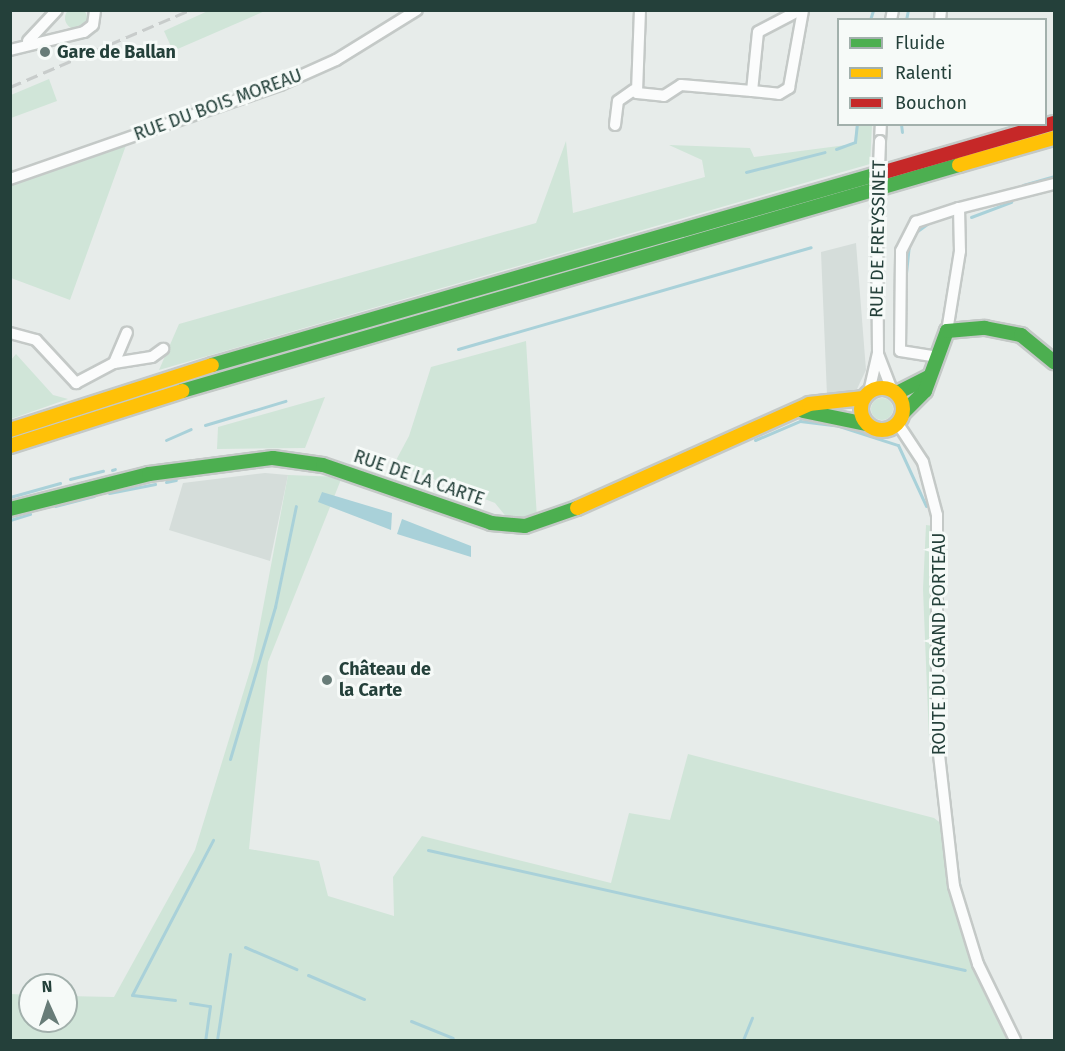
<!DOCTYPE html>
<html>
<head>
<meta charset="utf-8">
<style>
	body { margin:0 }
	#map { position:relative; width:1065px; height:1051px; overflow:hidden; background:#e7ecea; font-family:"Fira Sans",sans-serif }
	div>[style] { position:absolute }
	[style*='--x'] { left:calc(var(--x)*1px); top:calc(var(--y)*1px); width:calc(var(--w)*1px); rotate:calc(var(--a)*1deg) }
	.built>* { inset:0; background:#d5ddda }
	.green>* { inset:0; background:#d0e5d8 }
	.round { border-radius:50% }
	.water>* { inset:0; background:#a9d1d9 }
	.stream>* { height:3px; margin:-1.5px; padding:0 1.5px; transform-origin:1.5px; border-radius:1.5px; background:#a9d1d9 }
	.roads { filter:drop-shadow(2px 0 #c4c9c7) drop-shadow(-2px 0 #c4c9c7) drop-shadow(0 2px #c4c9c7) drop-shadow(0 -2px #c4c9c7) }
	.street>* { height:10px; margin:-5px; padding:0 5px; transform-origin:5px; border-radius:5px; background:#fbfcfc }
	.fast>* { height:14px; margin:-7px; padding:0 7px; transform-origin:7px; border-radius:7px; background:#4caf50 }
	.slow>* { height:14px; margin:-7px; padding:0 7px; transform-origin:7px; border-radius:7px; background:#ffc107 }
	.slow>.ring { margin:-7px; padding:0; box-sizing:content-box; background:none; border:14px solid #ffc107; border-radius:50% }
	.jam>* { height:14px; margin:-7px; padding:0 7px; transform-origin:7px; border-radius:7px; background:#c62828 }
	.rail>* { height:3px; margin-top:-1.5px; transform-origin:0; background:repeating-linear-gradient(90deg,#c8cccb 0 12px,transparent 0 18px) }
	.bridges { filter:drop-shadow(2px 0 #c4c9c7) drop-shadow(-2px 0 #c4c9c7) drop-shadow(0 2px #c4c9c7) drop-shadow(0 -2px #c4c9c7) }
	.street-bridge>* { height:10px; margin:-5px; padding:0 5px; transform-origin:5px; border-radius:5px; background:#fbfcfc }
	.dots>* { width:16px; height:16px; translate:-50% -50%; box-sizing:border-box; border:3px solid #f6faf8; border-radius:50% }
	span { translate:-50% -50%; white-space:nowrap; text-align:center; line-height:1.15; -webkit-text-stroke:6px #f6faf8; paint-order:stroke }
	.poi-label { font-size:18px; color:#24403a; font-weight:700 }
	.left { translate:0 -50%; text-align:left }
	.street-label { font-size:18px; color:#24403a }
	.frame { position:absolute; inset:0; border:12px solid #24403a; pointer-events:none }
	.legend { position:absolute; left:837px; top:18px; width:210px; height:108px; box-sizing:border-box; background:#f6faf8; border:2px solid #a2b0ac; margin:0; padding:8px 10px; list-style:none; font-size:18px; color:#24403a }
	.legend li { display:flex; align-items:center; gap:12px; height:30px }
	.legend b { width:30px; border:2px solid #a2b0ac }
	.north { position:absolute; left:18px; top:973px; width:60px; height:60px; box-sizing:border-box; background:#f6faf8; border:2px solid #a2b0ac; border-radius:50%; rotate:357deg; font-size:16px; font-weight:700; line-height:24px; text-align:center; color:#24403a }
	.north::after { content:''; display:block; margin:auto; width:21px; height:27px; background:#687c78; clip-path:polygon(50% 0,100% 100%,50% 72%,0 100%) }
</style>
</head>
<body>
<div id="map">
	<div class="built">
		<div style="clip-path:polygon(856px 243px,866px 370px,857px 389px,827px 395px,821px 252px)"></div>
		<div style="clip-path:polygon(265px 473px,288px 475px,270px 561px,169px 530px,183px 483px)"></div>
	</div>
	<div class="green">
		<div class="round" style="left:65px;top:7px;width:22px;height:22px"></div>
		<div style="clip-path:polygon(210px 10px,265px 10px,265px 11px,173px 51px,164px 31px)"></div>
		<div style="clip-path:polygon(49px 79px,57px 101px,11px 118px,11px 95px)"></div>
		<div style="clip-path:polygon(856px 125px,872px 125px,870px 164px,159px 370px,179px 324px,536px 223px,566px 141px,573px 213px,705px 177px,702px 160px,669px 145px,750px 148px,754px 157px,854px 144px)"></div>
		<div style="clip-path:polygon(129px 137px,70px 300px,11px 278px,10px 163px,15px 176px)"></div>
		<div style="clip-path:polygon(526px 341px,537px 518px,508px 519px,495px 503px,394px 464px,409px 436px,431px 367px)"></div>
		<div style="clip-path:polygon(16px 354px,53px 395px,68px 399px,11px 419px,11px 360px)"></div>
		<div style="clip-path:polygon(325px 397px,305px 448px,217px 449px,218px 427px)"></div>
		<div class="round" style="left:871px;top:398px;width:22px;height:22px"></div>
		<div style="clip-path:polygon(288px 475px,342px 477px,268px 662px,249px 849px,319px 861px,328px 896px,394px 916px,393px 877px,422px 836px,611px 883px,629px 813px,670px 820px,688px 754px,934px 818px,946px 827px,963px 925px,1015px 1040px,11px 1040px,11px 994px,30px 995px,30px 1021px,66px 1021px,66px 996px,114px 997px,195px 850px,253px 661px)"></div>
		<div style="clip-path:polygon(926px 525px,934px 526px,929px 739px,923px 589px)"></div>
	</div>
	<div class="water">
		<div style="clip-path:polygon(322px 492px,392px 513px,391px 530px,318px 502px)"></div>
		<div style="clip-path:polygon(402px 519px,471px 546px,471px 557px,397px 534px)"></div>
	</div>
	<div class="stream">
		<div style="--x:870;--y:20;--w:10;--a:-73"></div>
		<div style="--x:906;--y:20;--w:10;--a:-79"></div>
		<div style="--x:901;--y:124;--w:8;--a:83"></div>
		<div style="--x:836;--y:149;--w:20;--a:-20"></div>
		<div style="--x:855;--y:142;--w:18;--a:-84"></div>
		<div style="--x:746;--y:172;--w:81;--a:-14.2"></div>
		<div style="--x:1023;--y:185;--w:32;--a:-16"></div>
		<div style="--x:971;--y:217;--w:43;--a:-20.6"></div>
		<div style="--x:916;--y:232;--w:17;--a:-36"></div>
		<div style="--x:906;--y:273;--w:28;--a:-84"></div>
		<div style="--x:458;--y:349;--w:367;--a:-16.1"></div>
		<div style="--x:205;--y:425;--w:84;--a:-16.7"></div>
		<div style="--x:166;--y:440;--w:27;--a:-24"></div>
		<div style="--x:755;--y:440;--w:49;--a:-22.9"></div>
		<div style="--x:800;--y:421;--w:39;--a:7"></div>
		<div style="--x:839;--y:426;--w:62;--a:17.9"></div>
		<div style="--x:898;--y:445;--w:67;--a:65.3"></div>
		<div style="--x:112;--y:470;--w:3;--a:-18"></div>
		<div style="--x:70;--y:479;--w:34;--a:-14"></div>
		<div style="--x:166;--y:482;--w:10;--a:-11"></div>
		<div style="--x:109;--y:493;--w:47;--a:-11.1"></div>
		<div style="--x:10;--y:497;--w:52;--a:-15.6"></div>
		<div style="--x:55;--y:506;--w:40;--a:-14.4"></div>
		<div style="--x:10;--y:520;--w:21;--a:-17"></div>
		<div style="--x:230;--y:759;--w:159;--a:-73.5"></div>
		<div style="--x:275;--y:607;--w:103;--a:-78.3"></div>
		<div style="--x:428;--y:850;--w:550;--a:12.6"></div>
		<div style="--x:957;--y:870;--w:24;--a:81"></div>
		<div style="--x:245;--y:947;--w:56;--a:23.3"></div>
		<div style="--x:308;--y:975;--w:61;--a:23.2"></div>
		<div style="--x:175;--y:1000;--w:43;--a:-173.4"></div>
		<div style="--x:132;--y:995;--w:175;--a:-62.4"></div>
		<div style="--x:190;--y:1003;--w:20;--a:9"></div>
		<div style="--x:210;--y:1006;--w:34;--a:98"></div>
		<div style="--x:411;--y:1021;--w:45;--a:22"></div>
		<div style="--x:217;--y:1040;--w:87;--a:-81.4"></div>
		<div style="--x:743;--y:1040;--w:24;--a:-68"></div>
	</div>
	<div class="roads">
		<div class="street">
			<div style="--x:640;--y:10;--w:83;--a:92.1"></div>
			<div style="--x:637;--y:93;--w:27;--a:6"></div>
			<div style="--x:664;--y:96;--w:20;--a:-33"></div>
			<div style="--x:681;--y:85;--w:71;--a:4.8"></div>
			<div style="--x:800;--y:10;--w:47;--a:152.4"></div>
			<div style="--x:758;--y:32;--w:59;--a:95.8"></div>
			<div style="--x:752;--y:91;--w:27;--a:6"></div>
			<div style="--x:779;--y:94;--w:12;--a:-31"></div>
			<div style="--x:789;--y:88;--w:79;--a:-79.8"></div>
			<div style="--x:891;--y:20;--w:10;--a:-79"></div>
			<div style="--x:940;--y:20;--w:10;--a:-84"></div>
			<div style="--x:28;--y:41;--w:42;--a:-46.9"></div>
			<div style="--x:10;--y:50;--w:76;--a:-13.7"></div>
			<div style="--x:84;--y:32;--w:11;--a:-38"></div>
			<div style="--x:93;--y:25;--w:15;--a:-82"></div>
			<div style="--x:615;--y:125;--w:24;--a:-83"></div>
			<div style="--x:618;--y:101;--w:19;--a:-35"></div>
			<div style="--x:880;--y:141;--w:17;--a:-87"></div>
			<div style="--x:10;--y:179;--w:286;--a:-19.2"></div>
			<div style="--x:280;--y:85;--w:61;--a:-24.1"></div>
			<div style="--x:336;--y:60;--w:95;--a:-31.7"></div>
			<div style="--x:959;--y:208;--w:98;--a:-14.2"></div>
			<div style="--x:10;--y:333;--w:27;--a:15"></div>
			<div style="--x:36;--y:340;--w:59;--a:47.1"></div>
			<div style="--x:76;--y:383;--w:43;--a:-27.8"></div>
			<div style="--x:114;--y:363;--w:38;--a:-9"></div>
			<div style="--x:152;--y:357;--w:14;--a:-36"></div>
			<div style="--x:878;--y:354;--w:39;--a:69"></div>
			<div style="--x:938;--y:357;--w:38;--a:-171"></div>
			<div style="--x:900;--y:351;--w:100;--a:-89.4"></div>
			<div style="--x:901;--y:251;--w:33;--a:-63"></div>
			<div style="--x:916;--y:222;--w:45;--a:-18"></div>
			<div style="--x:959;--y:208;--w:43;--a:88.7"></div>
			<div style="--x:960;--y:251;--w:81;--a:99.2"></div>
			<div style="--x:114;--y:363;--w:33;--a:-67"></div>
			<div style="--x:869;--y:392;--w:39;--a:-77"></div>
			<div style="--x:878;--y:354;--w:134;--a:-90.4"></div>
			<div style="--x:898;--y:424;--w:45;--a:56.7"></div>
			<div style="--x:923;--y:462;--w:55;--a:75.2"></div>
			<div style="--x:937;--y:515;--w:222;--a:90"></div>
			<div style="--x:937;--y:737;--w:150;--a:83.5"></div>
			<div style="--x:954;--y:886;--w:82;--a:72.9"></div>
			<div style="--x:978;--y:964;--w:85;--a:64"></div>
		</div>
		<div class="fast">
			<div style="--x:212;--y:365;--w:696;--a:-16.01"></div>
			<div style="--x:182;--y:391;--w:809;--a:-16.22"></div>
			<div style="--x:897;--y:393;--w:36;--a:-27"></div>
			<div style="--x:803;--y:411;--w:64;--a:11.7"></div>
			<div style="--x:903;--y:413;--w:31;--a:-45"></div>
			<div style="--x:925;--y:391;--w:64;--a:-69.9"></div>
			<div style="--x:947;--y:331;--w:38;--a:-5"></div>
			<div style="--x:985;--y:328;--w:37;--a:11"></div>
			<div style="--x:1021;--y:335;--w:43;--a:39.3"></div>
			<div style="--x:10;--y:509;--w:143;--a:-14.1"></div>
			<div style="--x:149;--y:474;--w:125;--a:-7.4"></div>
			<div style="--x:273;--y:458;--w:50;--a:8"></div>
			<div style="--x:323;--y:465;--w:178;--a:19"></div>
			<div style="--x:491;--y:523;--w:34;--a:5"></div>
			<div style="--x:525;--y:526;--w:55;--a:-19.1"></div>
		</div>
		<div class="slow">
			<div style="--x:959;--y:165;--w:99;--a:-15.9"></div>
			<div class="ring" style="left:861px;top:388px;width:28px;height:28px"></div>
			<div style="--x:10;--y:430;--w:212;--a:-17.8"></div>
			<div style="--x:10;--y:446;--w:181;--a:-17.7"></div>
			<div style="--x:577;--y:508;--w:254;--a:-24.1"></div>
			<div style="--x:809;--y:404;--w:55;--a:-6.2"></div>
		</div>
		<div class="jam">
			<div style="--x:881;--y:173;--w:180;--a:-16.1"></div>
		</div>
	</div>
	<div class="rail">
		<div style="--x:10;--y:87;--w:196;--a:-23.2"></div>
	</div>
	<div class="bridges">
		<div class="street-bridge">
			<div style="--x:877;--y:220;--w:79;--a:-87.8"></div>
		</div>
	</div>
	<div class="dots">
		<div style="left:45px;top:52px;background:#687c78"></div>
		<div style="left:327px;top:680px;background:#687c78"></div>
	</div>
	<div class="poi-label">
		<span class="left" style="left:57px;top:52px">Gare de Ballan</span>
		<span class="left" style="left:339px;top:680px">Château de<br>la Carte</span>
	</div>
	<div class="street-label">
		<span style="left:218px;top:105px;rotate:-20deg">RUE DU BOIS MOREAU</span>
		<span style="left:878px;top:239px;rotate:-89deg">RUE DE FREYSSINET</span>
		<span style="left:419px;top:478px;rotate:19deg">RUE DE LA CARTE</span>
		<span style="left:939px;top:644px;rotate:-90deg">ROUTE DU GRAND PORTEAU</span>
	</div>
	<div class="frame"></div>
	<ul class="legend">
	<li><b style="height:8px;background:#4caf50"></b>Fluide</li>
	<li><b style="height:8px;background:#ffc107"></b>Ralenti</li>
	<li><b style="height:8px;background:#c62828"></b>Bouchon</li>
	</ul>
	<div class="north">N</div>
</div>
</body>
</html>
